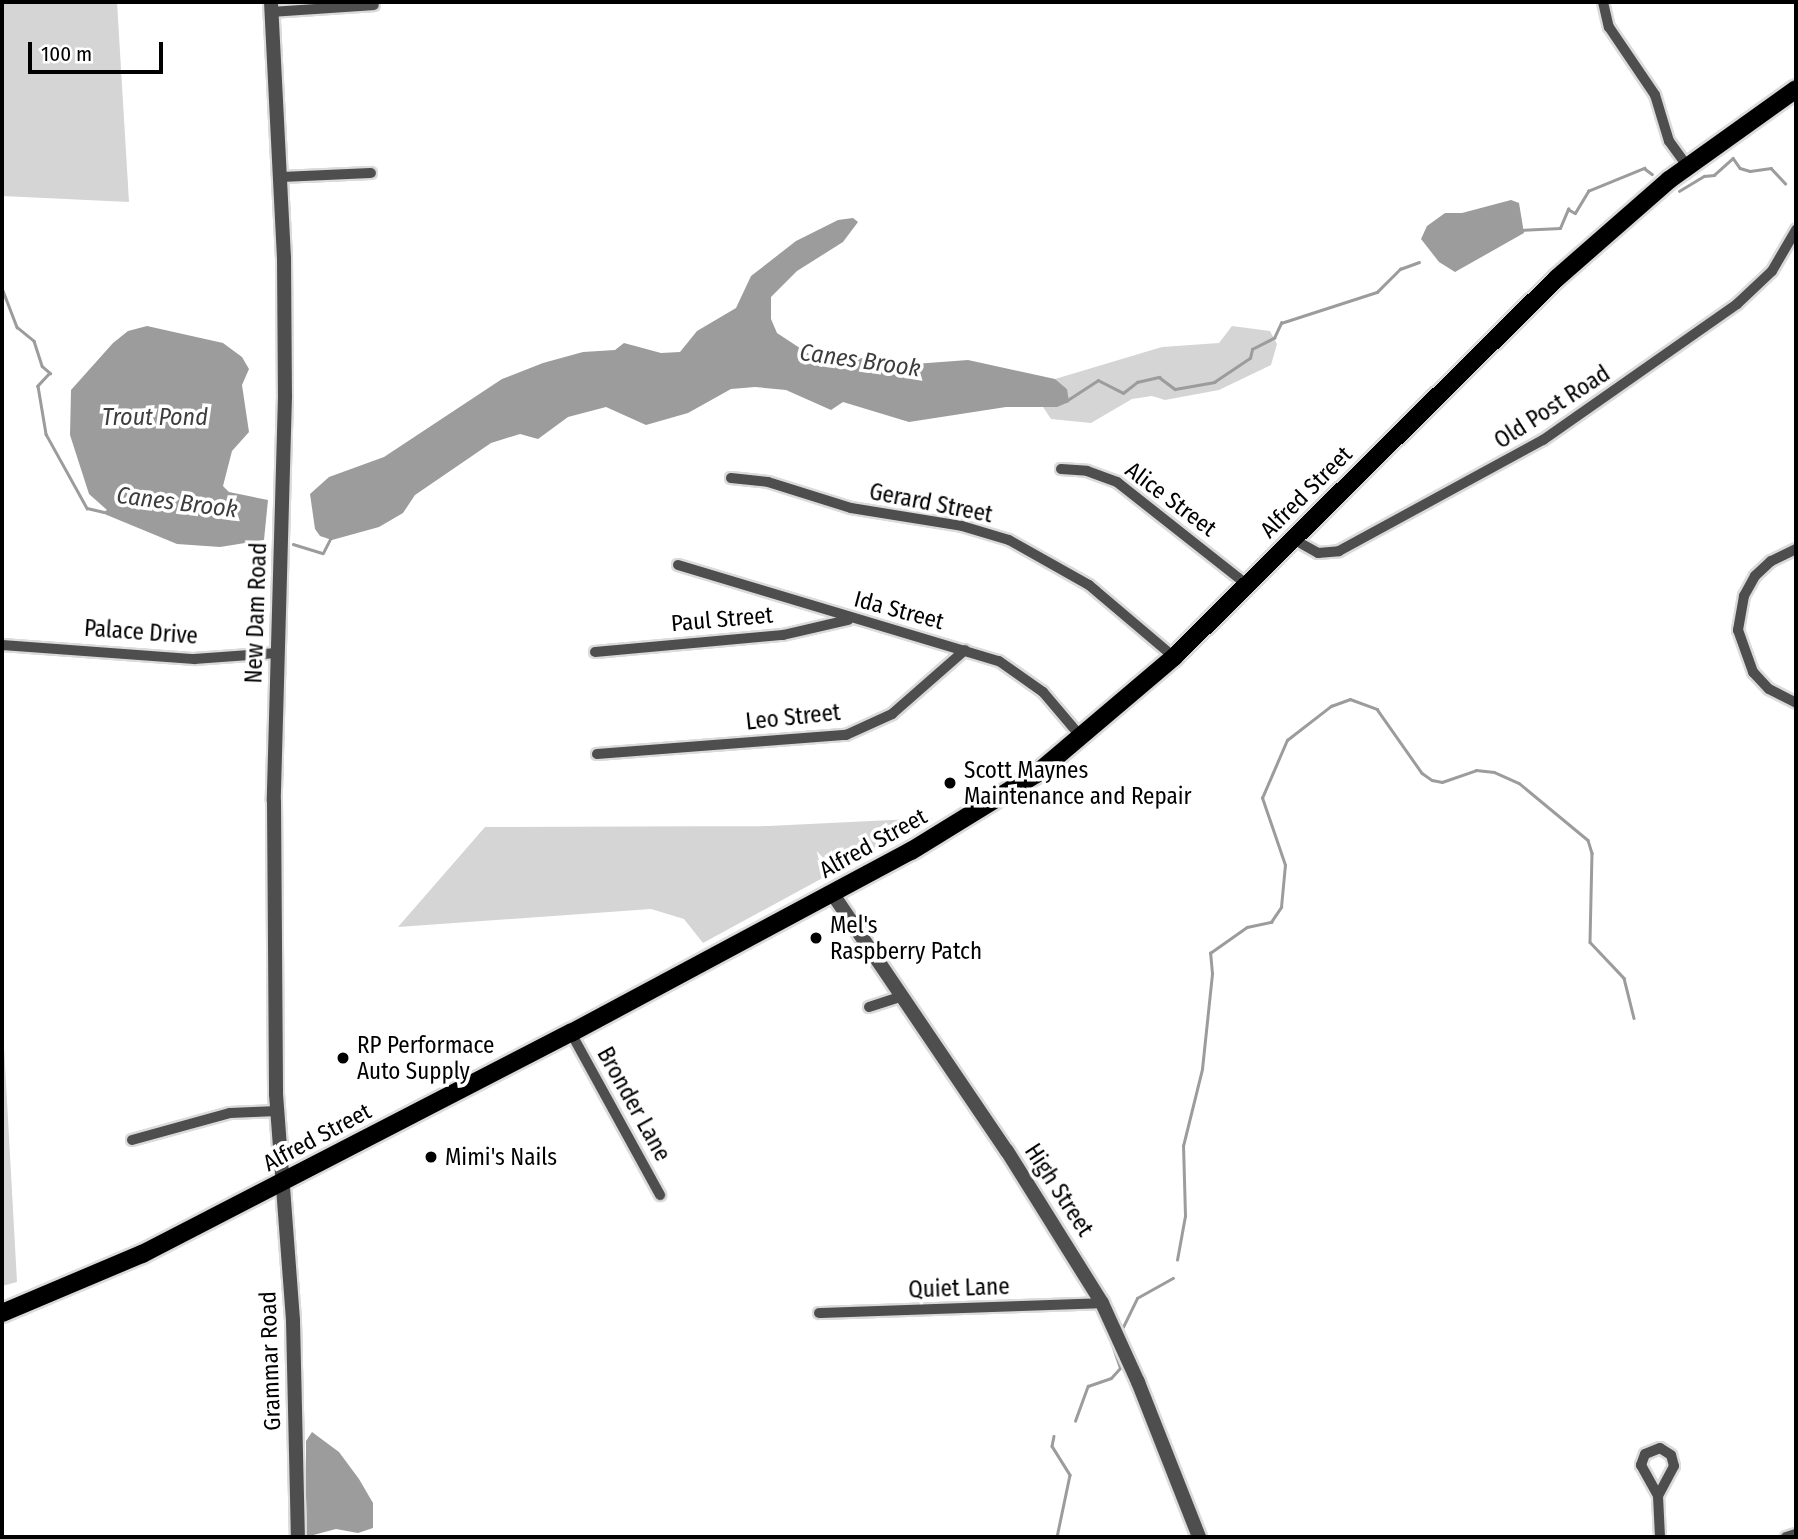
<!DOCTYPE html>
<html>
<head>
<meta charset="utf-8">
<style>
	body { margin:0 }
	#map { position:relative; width:1798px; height:1539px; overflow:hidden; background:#fff; font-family:"Fira Sans Condensed",sans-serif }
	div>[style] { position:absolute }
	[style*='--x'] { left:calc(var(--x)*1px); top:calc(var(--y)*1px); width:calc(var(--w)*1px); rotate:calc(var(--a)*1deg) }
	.green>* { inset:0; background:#d5d5d5 }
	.water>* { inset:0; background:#9c9c9c }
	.stream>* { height:2.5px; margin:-1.25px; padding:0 1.25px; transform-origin:1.25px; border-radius:1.25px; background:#9c9c9c }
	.roads { filter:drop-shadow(2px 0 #dbdbdb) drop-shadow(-2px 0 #dbdbdb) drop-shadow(0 2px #dbdbdb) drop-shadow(0 -2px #dbdbdb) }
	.minor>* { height:10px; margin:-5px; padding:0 5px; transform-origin:5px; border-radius:5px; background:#4e4e4e }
	.tertiary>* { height:14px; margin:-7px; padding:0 7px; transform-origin:7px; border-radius:7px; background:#4e4e4e }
	.primary>* { height:18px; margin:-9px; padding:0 9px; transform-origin:9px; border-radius:9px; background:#000 }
	.dots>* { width:19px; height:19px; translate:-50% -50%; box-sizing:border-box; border:4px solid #fff; border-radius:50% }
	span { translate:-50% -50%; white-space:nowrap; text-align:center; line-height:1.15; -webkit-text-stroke:7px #fff; paint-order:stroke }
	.street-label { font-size:23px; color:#000 }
	.poi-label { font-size:23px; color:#000 }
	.left { translate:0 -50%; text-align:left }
	.water-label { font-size:24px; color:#3d3d3d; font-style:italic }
	.frame { position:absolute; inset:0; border:4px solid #000; pointer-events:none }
	.scale { position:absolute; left:28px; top:42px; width:135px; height:32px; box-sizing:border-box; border:4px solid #000; border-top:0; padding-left:9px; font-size:21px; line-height:24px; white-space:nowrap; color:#000; -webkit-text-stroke:5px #fff; paint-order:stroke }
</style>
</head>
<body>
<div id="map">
	<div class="green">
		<div style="clip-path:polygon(2px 2px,117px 2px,129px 202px,2px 196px)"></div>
		<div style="clip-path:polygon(1232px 326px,1270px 331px,1277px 344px,1271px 365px,1219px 390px,1165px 400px,1152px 396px,1132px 399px,1091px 423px,1051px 419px,1043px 407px,1057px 407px,1067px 389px,1055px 379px,1162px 347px,1219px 343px)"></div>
		<div style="clip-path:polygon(933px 818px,703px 943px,684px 919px,651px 909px,398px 927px,485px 827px,768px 826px)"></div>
		<div style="clip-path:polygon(2px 1010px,17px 1282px,2px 1286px)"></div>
	</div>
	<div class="water">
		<div style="clip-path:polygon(1511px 200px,1519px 203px,1524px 233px,1455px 272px,1439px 262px,1421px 239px,1427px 226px,1445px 213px,1462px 213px)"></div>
		<div style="clip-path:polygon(853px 218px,858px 222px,843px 242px,797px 271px,771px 297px,771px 319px,777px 333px,812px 356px,837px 354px,901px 365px,968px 360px,1055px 379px,1067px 389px,1069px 402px,1057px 407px,1006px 407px,909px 422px,843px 402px,831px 410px,786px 390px,755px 387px,731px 389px,688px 413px,646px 425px,606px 407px,568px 417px,538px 439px,520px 434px,491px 443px,415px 495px,403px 513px,379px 527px,332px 540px,320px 536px,315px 529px,310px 494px,329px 477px,384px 457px,502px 379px,543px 363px,583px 352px,615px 350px,624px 343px,661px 353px,680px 352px,697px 331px,736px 308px,751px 276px,796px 241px,838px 220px)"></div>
		<div style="clip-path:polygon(147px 326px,223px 343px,242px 357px,249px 369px,242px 385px,249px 432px,232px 451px,223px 486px,229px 492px,268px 500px,264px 540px,220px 547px,177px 544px,102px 513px,107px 510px,89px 494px,70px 435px,71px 390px,113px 343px,128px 331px)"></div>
		<div style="clip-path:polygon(312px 1432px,339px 1452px,359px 1479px,373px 1503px,373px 1528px,358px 1533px,336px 1529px,306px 1537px,306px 1441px)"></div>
	</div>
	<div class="stream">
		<div style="--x:1679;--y:191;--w:29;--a:-31"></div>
		<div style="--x:1704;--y:176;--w:10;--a:-6"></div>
		<div style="--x:1714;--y:175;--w:25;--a:-42"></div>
		<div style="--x:1733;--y:158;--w:12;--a:55"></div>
		<div style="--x:1740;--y:168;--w:10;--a:17"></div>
		<div style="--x:1750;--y:171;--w:21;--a:-8"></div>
		<div style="--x:1771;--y:168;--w:21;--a:47"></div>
		<div style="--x:1521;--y:230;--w:39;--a:-3"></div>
		<div style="--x:1560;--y:228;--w:21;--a:-67"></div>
		<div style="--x:1568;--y:209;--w:8;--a:30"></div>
		<div style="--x:1575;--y:213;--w:26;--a:-59"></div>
		<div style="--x:1588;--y:191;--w:61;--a:-22.3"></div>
		<div style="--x:1644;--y:168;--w:10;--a:37"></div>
		<div style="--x:2;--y:288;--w:42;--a:69"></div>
		<div style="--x:17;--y:327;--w:22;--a:39"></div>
		<div style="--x:34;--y:341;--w:26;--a:72"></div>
		<div style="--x:42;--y:366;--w:11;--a:41"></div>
		<div style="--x:50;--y:373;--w:18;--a:133"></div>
		<div style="--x:38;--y:386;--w:49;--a:80.5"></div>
		<div style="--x:46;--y:434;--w:85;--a:61"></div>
		<div style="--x:87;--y:508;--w:17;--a:13"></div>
		<div style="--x:1066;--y:401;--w:38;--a:-33"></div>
		<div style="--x:1098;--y:380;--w:28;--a:27"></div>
		<div style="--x:1123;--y:393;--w:18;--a:-38"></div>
		<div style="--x:1137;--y:382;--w:23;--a:-13"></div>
		<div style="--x:1159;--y:377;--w:20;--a:37"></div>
		<div style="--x:1175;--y:389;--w:40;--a:-10"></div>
		<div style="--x:1214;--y:382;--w:43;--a:-33.7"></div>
		<div style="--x:1250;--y:358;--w:9;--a:-77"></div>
		<div style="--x:1252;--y:349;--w:25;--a:-27"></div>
		<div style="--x:1274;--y:338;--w:17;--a:-65"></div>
		<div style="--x:1281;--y:323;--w:101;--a:-17.9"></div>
		<div style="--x:1377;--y:292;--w:33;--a:-45"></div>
		<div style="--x:1400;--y:269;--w:20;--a:-20"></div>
		<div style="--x:293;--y:544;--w:31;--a:17"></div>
		<div style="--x:323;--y:553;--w:16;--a:-63"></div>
		<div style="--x:1177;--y:1260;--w:45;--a:-79.7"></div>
		<div style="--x:1185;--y:1216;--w:70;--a:-91.6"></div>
		<div style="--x:1183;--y:1146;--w:79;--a:-76.1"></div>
		<div style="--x:1202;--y:1069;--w:96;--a:-84"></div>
		<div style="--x:1212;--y:974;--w:21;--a:-95"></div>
		<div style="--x:1210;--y:953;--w:45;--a:-35.1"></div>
		<div style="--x:1247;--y:927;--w:25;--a:-12"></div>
		<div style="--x:1271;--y:922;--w:18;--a:-56"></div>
		<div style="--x:1281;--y:907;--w:42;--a:-84.6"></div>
		<div style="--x:1285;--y:865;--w:71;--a:-108.9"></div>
		<div style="--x:1262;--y:798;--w:63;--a:-66.7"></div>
		<div style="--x:1287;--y:740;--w:56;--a:-37.7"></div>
		<div style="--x:1331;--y:706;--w:20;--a:-20"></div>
		<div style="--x:1350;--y:699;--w:29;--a:20"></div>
		<div style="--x:1377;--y:709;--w:78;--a:54.9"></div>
		<div style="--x:1422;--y:773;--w:12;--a:35"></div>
		<div style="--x:1432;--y:780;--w:10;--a:11"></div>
		<div style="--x:1442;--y:782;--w:36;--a:-19"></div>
		<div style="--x:1476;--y:770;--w:18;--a:6"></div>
		<div style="--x:1494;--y:772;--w:27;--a:24"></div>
		<div style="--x:1519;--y:783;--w:89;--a:39.6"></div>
		<div style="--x:1588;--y:840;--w:14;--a:73"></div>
		<div style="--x:1592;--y:853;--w:89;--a:91.3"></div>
		<div style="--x:1590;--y:942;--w:50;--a:46.6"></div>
		<div style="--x:1624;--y:978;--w:41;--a:76"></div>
		<div style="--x:1123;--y:1327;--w:32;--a:-64"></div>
		<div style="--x:1137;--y:1298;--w:41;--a:-29.1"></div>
		<div style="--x:1075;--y:1421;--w:37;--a:-70"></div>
		<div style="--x:1088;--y:1386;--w:24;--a:-19"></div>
		<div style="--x:1111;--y:1378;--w:13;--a:-48"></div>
		<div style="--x:1120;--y:1368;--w:34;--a:-109"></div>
		<div style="--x:1054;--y:1436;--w:10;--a:101"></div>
		<div style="--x:1052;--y:1446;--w:34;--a:58"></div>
		<div style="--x:1070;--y:1475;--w:63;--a:101.8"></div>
		<div style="--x:738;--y:1537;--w:27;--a:0"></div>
	</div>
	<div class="roads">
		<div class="minor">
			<div style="--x:1603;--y:2;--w:26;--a:77"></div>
			<div style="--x:1609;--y:27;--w:82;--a:55.9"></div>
			<div style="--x:1655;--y:95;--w:48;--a:73.1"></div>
			<div style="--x:1669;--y:141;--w:32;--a:54"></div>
			<div style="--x:272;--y:12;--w:102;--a:-3.9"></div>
			<div style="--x:281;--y:177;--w:90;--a:-2.5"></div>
			<div style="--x:1061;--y:469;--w:26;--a:4"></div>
			<div style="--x:1087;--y:471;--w:32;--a:20"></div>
			<div style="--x:1117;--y:482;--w:164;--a:38.3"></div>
			<div style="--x:731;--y:478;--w:37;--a:6"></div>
			<div style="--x:768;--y:482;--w:87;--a:17.4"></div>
			<div style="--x:851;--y:508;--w:112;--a:9.2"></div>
			<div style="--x:962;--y:526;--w:49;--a:16.6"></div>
			<div style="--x:1009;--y:540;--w:92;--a:29.4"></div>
			<div style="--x:1089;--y:585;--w:111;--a:40.3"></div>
			<div style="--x:1293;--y:539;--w:29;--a:29"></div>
			<div style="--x:1318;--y:553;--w:21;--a:-5"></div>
			<div style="--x:1339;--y:551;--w:232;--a:-28.6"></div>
			<div style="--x:1543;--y:440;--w:237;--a:-35"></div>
			<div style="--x:1737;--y:304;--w:48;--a:-43.3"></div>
			<div style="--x:1772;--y:271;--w:48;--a:-59.7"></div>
			<div style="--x:1796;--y:549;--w:28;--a:154"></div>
			<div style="--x:1771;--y:561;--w:22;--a:137"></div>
			<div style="--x:1755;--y:576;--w:23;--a:119"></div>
			<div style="--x:1744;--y:596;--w:35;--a:100"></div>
			<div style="--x:1738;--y:630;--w:45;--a:70.3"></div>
			<div style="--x:1753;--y:672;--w:23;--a:47"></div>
			<div style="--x:1769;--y:689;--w:30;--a:27"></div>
			<div style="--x:678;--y:565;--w:335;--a:16.7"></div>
			<div style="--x:999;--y:661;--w:54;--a:35.2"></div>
			<div style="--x:1043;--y:692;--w:60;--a:49.7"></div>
			<div style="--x:2;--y:645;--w:193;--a:4.2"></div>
			<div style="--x:194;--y:659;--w:83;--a:-4.1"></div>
			<div style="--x:595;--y:652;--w:189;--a:-5.2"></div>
			<div style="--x:783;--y:635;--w:67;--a:-13"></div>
			<div style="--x:597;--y:754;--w:250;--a:-4.4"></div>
			<div style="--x:846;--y:735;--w:51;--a:-24.5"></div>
			<div style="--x:892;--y:714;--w:97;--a:-41.2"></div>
			<div style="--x:869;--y:1007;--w:36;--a:-18"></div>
			<div style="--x:571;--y:1033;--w:185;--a:61.2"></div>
			<div style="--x:132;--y:1140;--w:102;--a:-15.4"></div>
			<div style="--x:230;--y:1113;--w:47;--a:-2.4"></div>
			<div style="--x:819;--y:1313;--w:283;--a:-2"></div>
			<div style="--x:1658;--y:1496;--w:34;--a:-62"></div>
			<div style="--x:1674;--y:1466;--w:11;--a:-105"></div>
			<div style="--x:1671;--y:1455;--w:13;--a:-148"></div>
			<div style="--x:1660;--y:1448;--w:16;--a:158"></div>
			<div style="--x:1645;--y:1454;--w:12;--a:110"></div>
			<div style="--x:1641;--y:1465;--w:35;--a:61"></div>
			<div style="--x:1658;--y:1496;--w:41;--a:87.2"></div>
			<div style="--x:1786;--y:1537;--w:10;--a:-17"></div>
		</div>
		<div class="tertiary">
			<div style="--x:271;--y:2;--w:256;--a:87.1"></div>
			<div style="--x:284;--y:258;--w:138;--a:89.6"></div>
			<div style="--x:285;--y:396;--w:405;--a:91.6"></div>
			<div style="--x:274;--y:801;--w:293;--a:89.6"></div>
			<div style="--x:276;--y:1094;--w:228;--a:85.7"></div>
			<div style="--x:293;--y:1321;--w:216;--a:88.7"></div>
			<div style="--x:832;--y:893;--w:312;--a:55.9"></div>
			<div style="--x:1007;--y:1151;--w:179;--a:58"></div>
			<div style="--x:1102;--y:1303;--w:87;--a:65.5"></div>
			<div style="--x:1138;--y:1382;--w:167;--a:68.5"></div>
		</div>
		<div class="primary">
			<div style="--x:2;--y:1313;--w:152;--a:-22.9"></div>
			<div style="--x:142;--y:1254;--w:483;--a:-27.3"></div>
			<div style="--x:571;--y:1033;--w:386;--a:-28.2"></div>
			<div style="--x:911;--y:851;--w:147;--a:-31.6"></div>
			<div style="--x:1036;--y:774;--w:181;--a:-40.3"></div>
			<div style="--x:1174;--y:657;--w:539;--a:-44.7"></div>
			<div style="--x:1557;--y:278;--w:149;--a:-41.2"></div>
			<div style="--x:1669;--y:180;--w:156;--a:-35.6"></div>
		</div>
	</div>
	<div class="dots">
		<div style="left:950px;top:783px;background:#000"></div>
		<div style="left:816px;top:938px;background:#000"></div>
		<div style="left:343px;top:1058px;background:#000"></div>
		<div style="left:431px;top:1157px;background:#000"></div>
	</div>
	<div class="street-label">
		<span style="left:1552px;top:407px;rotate:-33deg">Old Post Road</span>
		<span style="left:1306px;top:492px;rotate:-45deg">Alfred Street</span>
		<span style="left:1171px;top:499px;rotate:37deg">Alice Street</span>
		<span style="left:931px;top:503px;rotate:11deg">Gerard Street</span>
		<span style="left:899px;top:610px;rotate:15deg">Ida Street</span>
		<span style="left:256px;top:613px;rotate:-88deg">New Dam Road</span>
		<span style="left:722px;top:619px;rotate:-5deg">Paul Street</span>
		<span style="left:141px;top:632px;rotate:4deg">Palace Drive</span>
		<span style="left:793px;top:717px;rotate:-6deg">Leo Street</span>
		<span style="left:873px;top:843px;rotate:-29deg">Alfred Street</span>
		<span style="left:634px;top:1104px;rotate:61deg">Bronder Lane</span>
		<span style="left:317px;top:1137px;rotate:-28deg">Alfred Street</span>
		<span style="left:1059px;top:1190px;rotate:57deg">High Street</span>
		<span style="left:959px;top:1288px;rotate:-2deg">Quiet Lane</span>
		<span style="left:270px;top:1361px;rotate:-92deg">Grammar Road</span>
	</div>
	<div class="poi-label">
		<span class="left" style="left:964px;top:783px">Scott Maynes<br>Maintenance and Repair</span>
		<span class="left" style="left:830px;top:938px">Mel's<br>Raspberry Patch</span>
		<span class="left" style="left:357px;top:1058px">RP Performace<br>Auto Supply</span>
		<span class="left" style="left:445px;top:1157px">Mimi's Nails</span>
	</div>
	<div class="water-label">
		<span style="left:860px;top:361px;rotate:8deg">Canes Brook</span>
		<span style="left:155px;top:418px">Trout Pond</span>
		<span style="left:177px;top:503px;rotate:7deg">Canes Brook</span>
	</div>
	<div class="frame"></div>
	<div class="scale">100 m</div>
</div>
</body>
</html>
